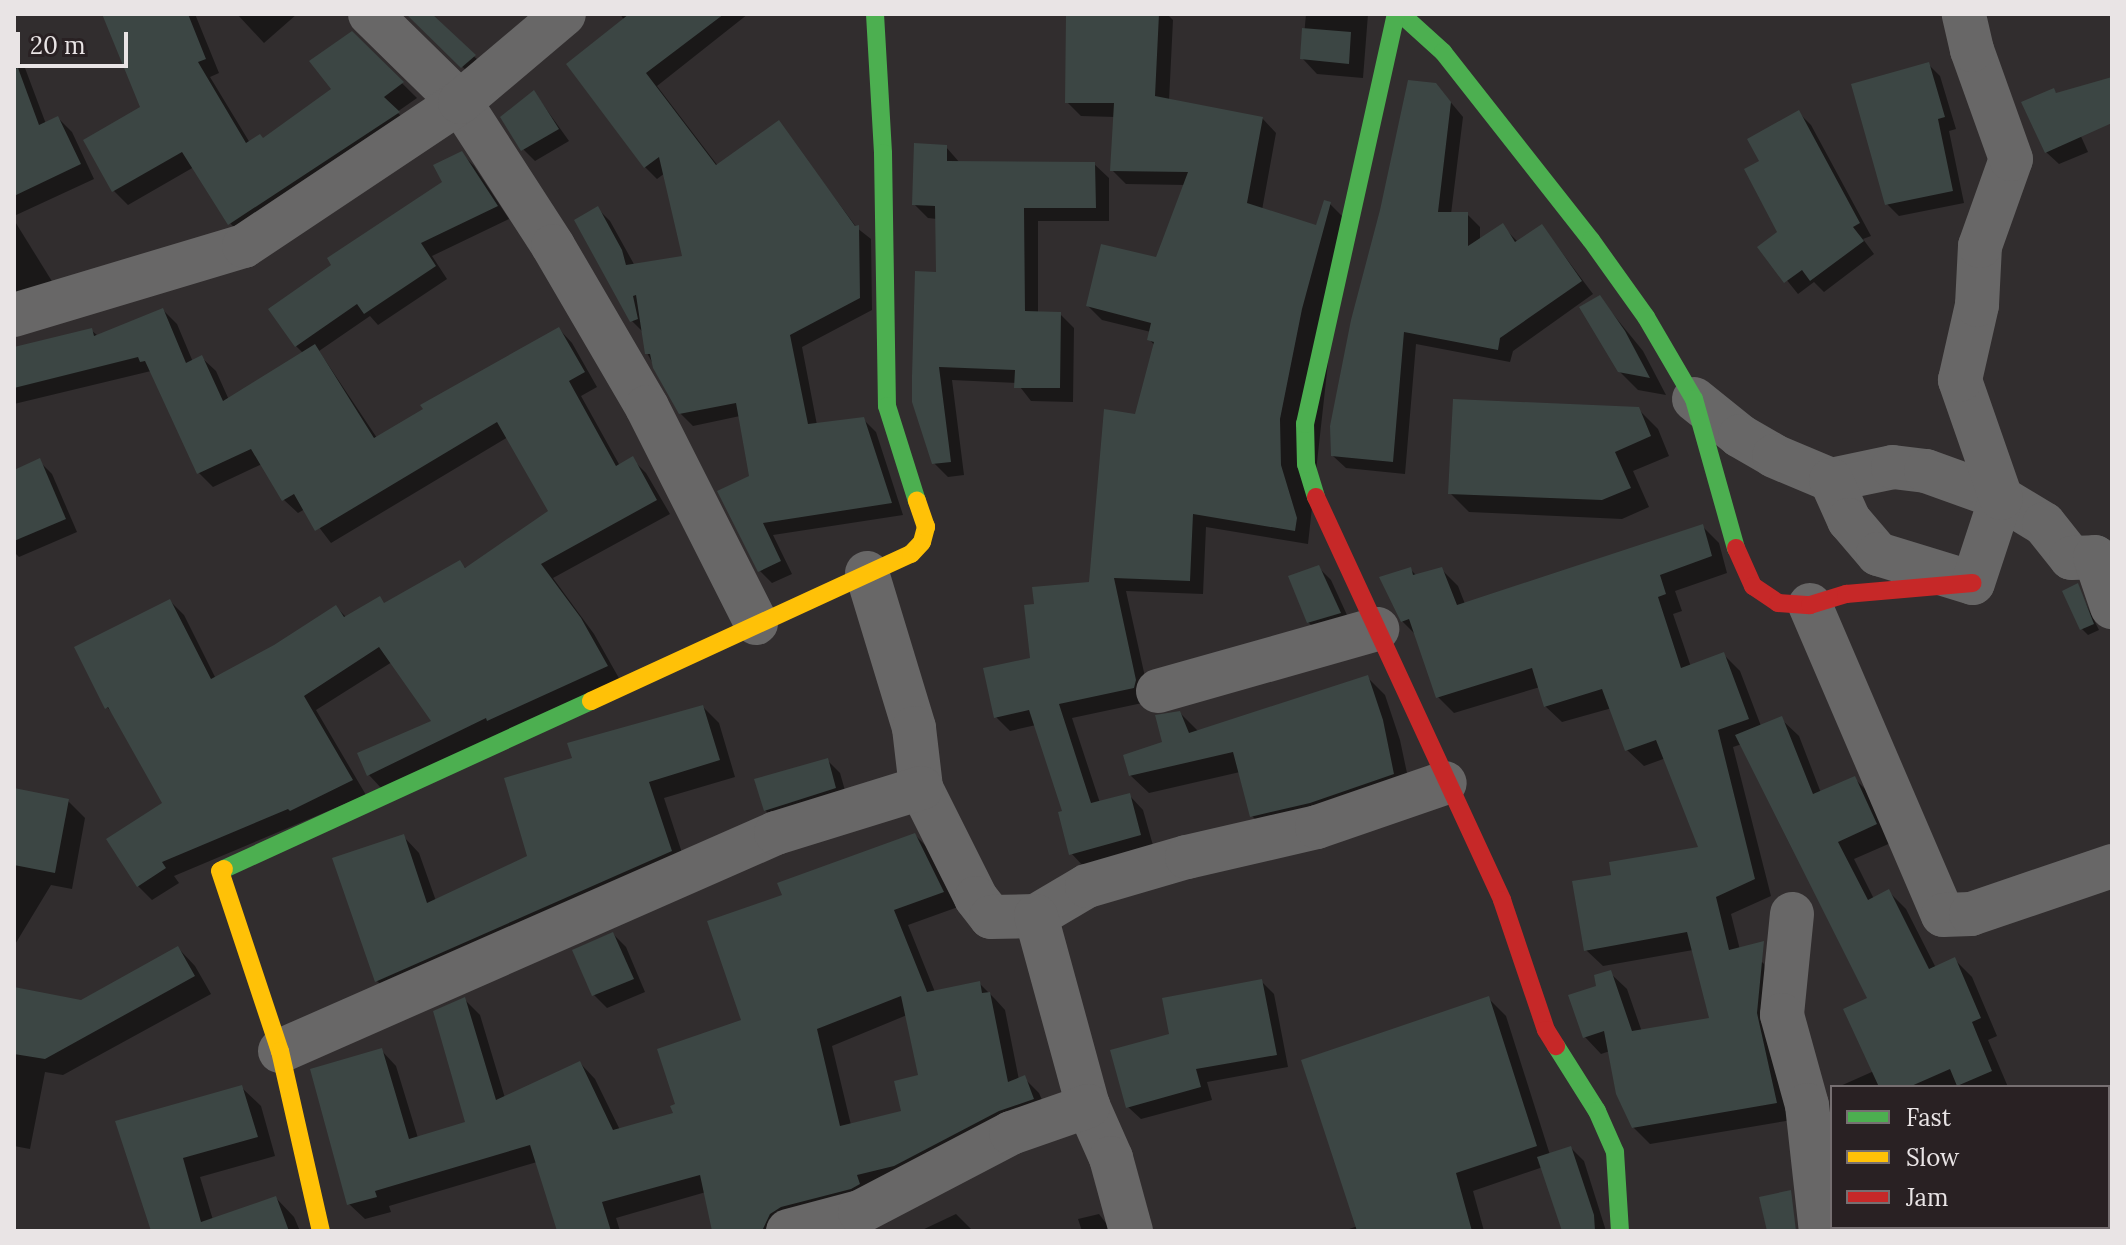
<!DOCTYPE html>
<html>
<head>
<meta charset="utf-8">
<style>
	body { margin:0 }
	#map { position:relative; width:2126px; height:1245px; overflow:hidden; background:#312d2e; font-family:Lora,serif }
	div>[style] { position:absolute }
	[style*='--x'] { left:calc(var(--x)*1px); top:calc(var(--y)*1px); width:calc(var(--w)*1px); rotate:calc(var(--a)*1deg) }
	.shadow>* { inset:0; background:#0007 }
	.building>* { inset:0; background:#3c4644 }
	.street>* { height:44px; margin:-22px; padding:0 22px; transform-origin:22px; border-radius:22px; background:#686767 }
	.fast>* { height:18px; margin:-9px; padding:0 9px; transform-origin:9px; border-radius:9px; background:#4caf50 }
	.slow>* { height:18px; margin:-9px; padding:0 9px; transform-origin:9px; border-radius:9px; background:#ffc107 }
	.jam>* { height:18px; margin:-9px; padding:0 9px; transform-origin:9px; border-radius:9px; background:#c62828 }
	span { translate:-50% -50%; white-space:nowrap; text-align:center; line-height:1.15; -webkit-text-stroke:8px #292123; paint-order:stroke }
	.frame { position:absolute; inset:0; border:16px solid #e9e4e5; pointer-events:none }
	.legend { position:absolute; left:1830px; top:1085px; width:280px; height:144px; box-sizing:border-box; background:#292123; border:2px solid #766f71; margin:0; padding:10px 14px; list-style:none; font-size:24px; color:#e9e4e5 }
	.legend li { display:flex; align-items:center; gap:16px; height:40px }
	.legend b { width:40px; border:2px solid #766f71 }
	.scale { position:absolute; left:16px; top:32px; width:112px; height:36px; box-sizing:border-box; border:4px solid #e9e4e5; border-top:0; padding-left:10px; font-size:24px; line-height:28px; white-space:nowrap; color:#e9e4e5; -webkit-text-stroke:6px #292123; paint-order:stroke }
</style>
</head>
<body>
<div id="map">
	<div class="shadow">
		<div style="clip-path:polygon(104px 14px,195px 14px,219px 73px,210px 77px,250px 143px,263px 140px,334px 89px,352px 34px,417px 98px,397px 112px,412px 127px,244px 238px,230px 223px,194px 167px,128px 205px,114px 191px,85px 141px,143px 108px)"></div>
		<div style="clip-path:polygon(237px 14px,297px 14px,264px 43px)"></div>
		<div style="clip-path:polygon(408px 14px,430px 14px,486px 68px,474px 78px)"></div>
		<div style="clip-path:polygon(620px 14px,748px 14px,657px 86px,718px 166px,779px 123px,857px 228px,871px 239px,872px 310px,802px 347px,817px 425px,864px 420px,876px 432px,903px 515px,773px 535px,792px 574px,772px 583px,760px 571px,751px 477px,740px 416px,693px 426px,680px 413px,647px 353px,644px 333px,632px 321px,598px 209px,610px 221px,635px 266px,685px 258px,665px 173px,657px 179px,645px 167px,624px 20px)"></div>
		<div style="clip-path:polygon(1068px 14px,1167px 14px,1173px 20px,1169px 101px,1262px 118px,1276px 133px,1262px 210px,1318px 228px,1330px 204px,1344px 218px,1308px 544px,1206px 527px,1203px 594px,1126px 591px,1149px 695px,1147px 702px,1072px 718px,1100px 803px,1129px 795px,1143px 810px,1154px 849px,1085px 868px,1071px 853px,1065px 813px,1036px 725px,1010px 731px,996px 717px,1032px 659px,1090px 583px,1155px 346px,1149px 339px,1151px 332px,1102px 320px,1088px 306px,1157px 260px,1186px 185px,1126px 184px,1112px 170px,1115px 117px,1081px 116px,1067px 102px)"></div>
		<div style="clip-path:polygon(1306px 14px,1368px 14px,1363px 78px,1317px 74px,1302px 58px)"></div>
		<div style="clip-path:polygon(14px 56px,25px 68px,46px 124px,58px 118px,72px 132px,94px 179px,14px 216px)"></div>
		<div style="clip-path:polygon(1928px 64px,1940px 76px,1956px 129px,1949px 131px,1964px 203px,1899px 216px,1887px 204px)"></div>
		<div style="clip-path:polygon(2053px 90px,2066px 103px,2088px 152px,2059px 164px,2046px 152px)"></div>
		<div style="clip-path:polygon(534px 92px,569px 141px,535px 161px,523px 149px)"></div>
		<div style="clip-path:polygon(1448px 99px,1463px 117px,1451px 214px,1467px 214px,1480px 227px,1480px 241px,1502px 226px,1518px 242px,1542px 226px,1593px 294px,1513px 351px,1510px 362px,1416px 344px,1405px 474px,1346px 468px,1333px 456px)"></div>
		<div style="clip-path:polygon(1799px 113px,1811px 125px,1871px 236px,1863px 239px,1874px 254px,1824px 292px,1814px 282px,1798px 294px,1760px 247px,1780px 233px,1762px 162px)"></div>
		<div style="clip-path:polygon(946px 147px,960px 163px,1094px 164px,1109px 178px,1109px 221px,1038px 221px,1038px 313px,1060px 314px,1074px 328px,1073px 402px,1031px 401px,1017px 383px,952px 380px,964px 475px,948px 477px,934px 463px,937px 219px,928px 218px,914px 204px)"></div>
		<div style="clip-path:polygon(461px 153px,474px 166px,509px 219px,432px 256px,447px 279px,378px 325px,370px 316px,319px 351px,377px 438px,559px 329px,572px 343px,597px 387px,581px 396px,620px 466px,632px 459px,646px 473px,670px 514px,553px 578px,594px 634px,620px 680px,382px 789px,369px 775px,434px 722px,392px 662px,316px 710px,366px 795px,174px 876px,179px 883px,152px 900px,138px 886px,165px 804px,115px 716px,107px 707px,170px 601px,184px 615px,216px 679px,275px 647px,336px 607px,347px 618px,385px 604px,460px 563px,467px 569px,551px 512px,508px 437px,331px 543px,305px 509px,298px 513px,284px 500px,262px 464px,213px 487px,199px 473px,151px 371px,14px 404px,14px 349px,91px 330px,98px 336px,163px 310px,177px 324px,193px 362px,202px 358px,216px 371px,229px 400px,303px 353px,296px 346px,444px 182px)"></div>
		<div style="clip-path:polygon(14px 220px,58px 291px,14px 311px)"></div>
		<div style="clip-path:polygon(1599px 297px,1643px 351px,1666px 395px,1638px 390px,1619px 371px)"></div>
		<div style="clip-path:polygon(1638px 409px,1658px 429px,1669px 456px,1633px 471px,1649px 507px,1622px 519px,1469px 512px,1450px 493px)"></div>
		<div style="clip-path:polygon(39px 461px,52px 474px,77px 532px,19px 557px,14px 552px,14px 472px)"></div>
		<div style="clip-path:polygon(1702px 526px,1719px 543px,1727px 573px,1675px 591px,1682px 611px,1673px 614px,1691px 667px,1724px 655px,1740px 671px,1761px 726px,1781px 719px,1799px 736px,1821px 793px,1854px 778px,1871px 795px,1893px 842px,1854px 859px,1874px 899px,1889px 892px,1906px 909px,1936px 968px,1955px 960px,1972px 977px,1997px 1036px,1988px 1040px,2008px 1087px,1838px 1087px,1874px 1071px,1869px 999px,1742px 744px,1733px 747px,1771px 896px,1731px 914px,1740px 950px,1748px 948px,1764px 964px,1792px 1120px,1650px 1144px,1633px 1127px,1610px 1051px,1601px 1054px,1585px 1037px,1598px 987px,1610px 973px,1627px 989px,1642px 1032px,1711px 1020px,1693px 950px,1603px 966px,1586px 950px,1613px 876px,1701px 848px,1666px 758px,1644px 766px,1627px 750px,1612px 708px,1562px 722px,1545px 706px,1540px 687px,1454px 713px,1437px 696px,1416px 635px,1402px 621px,1410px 569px,1417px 576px,1442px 570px,1458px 586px,1465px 604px)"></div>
		<div style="clip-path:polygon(1318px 567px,1331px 580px,1352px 626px,1321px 635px,1308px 622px)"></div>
		<div style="clip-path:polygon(2077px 586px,2099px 630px,2088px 635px,2082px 629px)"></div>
		<div style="clip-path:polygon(1367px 677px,1385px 695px,1400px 740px,1411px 792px,1270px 834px,1252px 816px,1240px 772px,1149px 793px,1130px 775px,1164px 744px,1180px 713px,1199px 732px)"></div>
		<div style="clip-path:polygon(703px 707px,719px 723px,735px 777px,664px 798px,687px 868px,393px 997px,377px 981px,403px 836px,419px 853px,436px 901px,530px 857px,575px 760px)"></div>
		<div style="clip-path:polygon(827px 760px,840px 773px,848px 801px,778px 823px,765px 810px)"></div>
		<div style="clip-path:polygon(14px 790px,68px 801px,85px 818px,72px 889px,51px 885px,14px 946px)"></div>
		<div style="clip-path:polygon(evenodd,915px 835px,930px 850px,958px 907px,908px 925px,935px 992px,979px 983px,995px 999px,1005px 1010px,1019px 1080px,1024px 1078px,1039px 1093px,1048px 1114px,784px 1231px,714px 1231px,706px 1192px,616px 1218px,620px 1231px,559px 1231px,537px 1162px,389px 1206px,391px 1212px,365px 1219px,349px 1204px,381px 1050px,396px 1066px,418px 1138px,468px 1124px,464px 999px,480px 1015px,505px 1098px,580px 1063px,595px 1079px,620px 1130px,676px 1114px,744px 1021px,784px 897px,915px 835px,907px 1015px,920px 1076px,904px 1113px,851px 1125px,832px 1046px,907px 1015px)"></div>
		<div style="clip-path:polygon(613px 934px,626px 947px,645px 992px,607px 1008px,594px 995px)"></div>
		<div style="clip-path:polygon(178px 948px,195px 966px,211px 994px,63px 1075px,45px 1072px,30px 1149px,14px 1146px,14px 989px,81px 1002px)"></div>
		<div style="clip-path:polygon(1261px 981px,1274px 994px,1288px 1067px,1207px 1082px,1212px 1100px,1141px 1119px,1128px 1107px,1171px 1035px)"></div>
		<div style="clip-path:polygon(1489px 999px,1506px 1016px,1550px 1155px,1571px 1148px,1584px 1161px,1606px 1231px,1564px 1231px,1543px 1167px,1473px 1191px,1484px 1231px,1343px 1231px,1358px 1226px)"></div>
		<div style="clip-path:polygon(242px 1088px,261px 1106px,275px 1156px,200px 1177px,213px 1220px,276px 1198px,294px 1217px,300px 1231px,152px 1231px,118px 1122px)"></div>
		<div style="clip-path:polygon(956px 1214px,973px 1231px,920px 1231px)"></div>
		<div style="clip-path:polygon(1099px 1214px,1112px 1231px,1082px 1231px,1078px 1219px)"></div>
		<div style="clip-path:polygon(1848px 1227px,2056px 1227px,2056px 1231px,1849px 1231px)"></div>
		<div style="clip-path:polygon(2067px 1227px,2085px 1227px,2089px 1231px,2057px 1231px)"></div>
	</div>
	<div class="building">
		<div style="clip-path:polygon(102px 14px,188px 14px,206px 59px,198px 62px,246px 143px,260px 134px,263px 138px,331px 89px,309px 61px,352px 31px,404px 82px,384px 97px,400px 112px,228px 225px,182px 152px,112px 192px,83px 140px,140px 107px)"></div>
		<div style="clip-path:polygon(406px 14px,432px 14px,476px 55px,461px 68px)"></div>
		<div style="clip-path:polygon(629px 14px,724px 14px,646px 73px,716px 165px,779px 120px,855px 226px,859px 225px,860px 298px,790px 335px,808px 424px,864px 417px,892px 503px,763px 523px,781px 561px,758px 572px,717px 491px,749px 476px,736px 403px,679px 414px,653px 368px,650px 354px,645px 354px,636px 295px,633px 296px,638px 319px,630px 322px,574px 220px,598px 206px,622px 250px,626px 265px,682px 256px,659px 157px,644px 168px,566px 64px)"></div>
		<div style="clip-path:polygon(1066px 14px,1159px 14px,1155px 96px,1263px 117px,1247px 203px,1316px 225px,1324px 200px,1331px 202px,1302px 309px,1280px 419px,1281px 465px,1297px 518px,1295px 531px,1193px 514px,1190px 581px,1114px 578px,1136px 680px,1134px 688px,1059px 704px,1091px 803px,1130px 793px,1141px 835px,1069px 855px,1058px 812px,1062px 811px,1029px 710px,994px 718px,983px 668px,1030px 658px,1024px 605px,1034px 604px,1032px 587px,1089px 582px,1104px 409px,1135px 414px,1154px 342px,1147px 340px,1151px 323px,1086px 306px,1101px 244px,1156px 257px,1188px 172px,1110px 171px,1114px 103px,1065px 103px)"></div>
		<div style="clip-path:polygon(1302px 28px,1351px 32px,1349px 64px,1300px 59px)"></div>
		<div style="clip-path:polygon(1929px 62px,1945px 117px,1938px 119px,1953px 191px,1885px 205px,1851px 84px)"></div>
		<div style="clip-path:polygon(18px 68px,39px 125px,58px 116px,81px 164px,14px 196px,14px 69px)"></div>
		<div style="clip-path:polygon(2112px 77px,2112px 123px,2045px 153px,2021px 102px,2054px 88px,2056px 93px)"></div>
		<div style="clip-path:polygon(1408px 80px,1436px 83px,1451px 102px,1438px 212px,1468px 212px,1468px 246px,1503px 223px,1515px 242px,1542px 224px,1582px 281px,1500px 338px,1498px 350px,1404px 332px,1393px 462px,1331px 456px,1330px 426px,1351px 320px,1380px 210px)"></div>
		<div style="clip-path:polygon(534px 90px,559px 129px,521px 151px,500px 117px)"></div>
		<div style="clip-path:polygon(1799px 110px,1860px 223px,1853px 227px,1864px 241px,1810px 281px,1802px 270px,1784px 283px,1757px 247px,1777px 232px,1744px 169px,1759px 161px,1747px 139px)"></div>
		<div style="clip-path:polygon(914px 143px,947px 145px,947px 161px,1095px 162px,1096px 208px,1024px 208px,1025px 311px,1061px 312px,1060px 388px,1014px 388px,1015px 370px,939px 367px,951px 462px,932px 464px,912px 402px,912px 376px,915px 271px,936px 272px,935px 206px,912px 205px)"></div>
		<div style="clip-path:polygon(462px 151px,498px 206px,421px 243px,436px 266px,364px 314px,357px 304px,295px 347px,268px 309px,331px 265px,327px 258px,442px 182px,433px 165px)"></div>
		<div style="clip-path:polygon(1600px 295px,1625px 331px,1650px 378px,1618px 372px,1579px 307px)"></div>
		<div style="clip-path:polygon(163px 308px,186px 363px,202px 355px,223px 401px,315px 344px,374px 438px,423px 409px,420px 405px,559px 327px,585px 372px,569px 381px,616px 466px,633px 456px,657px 500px,541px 564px,581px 618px,608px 666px,487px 721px,486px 718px,367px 776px,357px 753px,431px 721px,379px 647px,304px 696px,353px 780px,290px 811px,288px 809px,162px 862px,166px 868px,137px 887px,106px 839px,162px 803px,108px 707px,105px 709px,74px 647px,170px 599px,211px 679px,274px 645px,336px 605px,344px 617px,380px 596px,384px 603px,460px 560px,465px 568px,548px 511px,497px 422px,315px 531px,294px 494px,282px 501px,251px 449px,197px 474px,145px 361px,140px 362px,138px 357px,14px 388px,14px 347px,92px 328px,94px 336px)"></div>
		<div style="clip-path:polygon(1453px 399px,1639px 407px,1651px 436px,1615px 452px,1631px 488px,1602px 500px,1448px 494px)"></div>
		<div style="clip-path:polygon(40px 458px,66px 519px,14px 541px,14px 470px)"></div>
		<div style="clip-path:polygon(1703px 524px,1712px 556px,1660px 575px,1666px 594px,1658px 597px,1681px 668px,1724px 652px,1749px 719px,1718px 730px,1755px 879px,1716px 897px,1729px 950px,1764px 941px,1757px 1013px,1777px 1103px,1632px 1128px,1616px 1094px,1604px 1031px,1583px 1038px,1568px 995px,1596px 986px,1594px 975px,1611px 970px,1632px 1031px,1709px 1018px,1687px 932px,1584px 951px,1572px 881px,1611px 875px,1609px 862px,1698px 847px,1656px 740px,1625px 751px,1602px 689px,1544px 707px,1532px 668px,1436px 698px,1409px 619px,1401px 622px,1379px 577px,1411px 567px,1413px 575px,1442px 567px,1457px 605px)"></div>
		<div style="clip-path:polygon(1319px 565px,1341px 613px,1307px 623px,1288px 576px)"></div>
		<div style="clip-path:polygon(2078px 583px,2094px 624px,2080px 630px,2062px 591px)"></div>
		<div style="clip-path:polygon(1368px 675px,1383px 720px,1394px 774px,1310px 803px,1250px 817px,1233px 752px,1129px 776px,1123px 755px,1162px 742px,1155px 715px,1180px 711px,1189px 733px)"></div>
		<div style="clip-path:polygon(703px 705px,720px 760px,649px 782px,672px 851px,375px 982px,332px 858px,404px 834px,427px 903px,527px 856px,504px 778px,572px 758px,567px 743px)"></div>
		<div style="clip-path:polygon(1782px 716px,1813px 794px,1855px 776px,1877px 824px,1838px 842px,1868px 900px,1889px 889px,1929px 969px,1955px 957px,1981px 1018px,1972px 1022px,1992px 1071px,1957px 1086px,1950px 1069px,1909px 1087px,1879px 1087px,1843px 1009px,1867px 998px,1735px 735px)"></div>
		<div style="clip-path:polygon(828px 758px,836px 788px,764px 811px,754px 779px)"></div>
		<div style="clip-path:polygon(14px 788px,69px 799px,55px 873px,14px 865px)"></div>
		<div style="clip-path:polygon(evenodd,915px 833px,944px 892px,894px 910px,927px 992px,980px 981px,982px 993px,990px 992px,1008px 1082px,1025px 1075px,1034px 1099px,999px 1111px,894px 1166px,857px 1175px,860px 1184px,851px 1189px,781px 1207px,770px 1214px,762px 1231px,712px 1231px,700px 1175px,602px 1202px,611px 1231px,557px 1231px,530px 1145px,375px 1191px,377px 1197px,347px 1205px,310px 1069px,382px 1048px,409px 1139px,465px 1122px,433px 1011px,465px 997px,496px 1100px,580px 1061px,613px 1130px,673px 1113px,670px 1106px,675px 1104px,657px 1049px,741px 1020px,707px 921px,782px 895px,777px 883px,915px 833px,901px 996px,918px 1075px,894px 1081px,901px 1111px,840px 1126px,817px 1029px,901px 996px)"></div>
		<div style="clip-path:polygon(613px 932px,634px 979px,592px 996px,572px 950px)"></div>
		<div style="clip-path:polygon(178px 946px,195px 976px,45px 1059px,14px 1054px,14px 987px,81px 1000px)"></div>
		<div style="clip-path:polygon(1262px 979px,1277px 1055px,1196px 1069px,1201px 1087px,1126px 1108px,1110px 1050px,1169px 1034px,1162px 998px)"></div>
		<div style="clip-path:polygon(1489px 996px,1537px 1146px,1456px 1173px,1472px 1231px,1357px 1231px,1301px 1060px)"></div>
		<div style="clip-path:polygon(242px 1085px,258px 1137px,183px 1158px,201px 1222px,276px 1196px,289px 1231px,151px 1231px,115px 1121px)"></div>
		<div style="clip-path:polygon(1571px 1146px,1594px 1215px,1595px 1231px,1562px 1231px,1537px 1157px)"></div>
		<div style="clip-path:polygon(1791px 1190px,1796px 1231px,1767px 1231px,1759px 1197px)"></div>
	</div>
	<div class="street">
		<div style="--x:370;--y:14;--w:126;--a:44.4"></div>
		<div style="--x:460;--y:102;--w:171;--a:57.1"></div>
		<div style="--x:553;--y:246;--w:186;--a:59.7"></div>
		<div style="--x:647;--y:407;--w:242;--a:63.2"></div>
		<div style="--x:14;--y:315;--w:240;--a:-16.7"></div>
		<div style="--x:244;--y:246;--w:260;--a:-33.7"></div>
		<div style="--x:460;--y:102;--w:136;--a:-40.2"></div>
		<div style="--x:1694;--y:399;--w:59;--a:38.8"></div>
		<div style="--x:1740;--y:436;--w:39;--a:30"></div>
		<div style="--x:1774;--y:456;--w:62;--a:22.8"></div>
		<div style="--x:1831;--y:480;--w:63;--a:-11.8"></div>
		<div style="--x:1893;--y:467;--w:33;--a:7"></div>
		<div style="--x:1926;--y:471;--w:80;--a:19.8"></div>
		<div style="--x:2001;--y:498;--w:50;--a:31.2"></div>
		<div style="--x:2044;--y:524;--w:43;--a:51.5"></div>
		<div style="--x:2071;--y:558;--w:24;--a:-2"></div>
		<div style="--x:2095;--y:557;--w:53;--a:71.2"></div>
		<div style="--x:1831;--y:480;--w:44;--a:65.8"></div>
		<div style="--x:1849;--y:520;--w:45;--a:49.5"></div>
		<div style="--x:1878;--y:554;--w:99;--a:17"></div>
		<div style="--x:1973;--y:583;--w:89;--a:-71.8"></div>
		<div style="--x:2001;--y:498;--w:125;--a:-109.2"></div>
		<div style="--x:1960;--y:380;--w:77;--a:-77.2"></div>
		<div style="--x:1977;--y:305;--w:59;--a:-87.1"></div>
		<div style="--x:1980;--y:246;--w:92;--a:-70.4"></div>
		<div style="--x:2011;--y:159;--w:116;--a:-109.7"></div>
		<div style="--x:1972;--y:50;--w:37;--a:-103"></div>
		<div style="--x:867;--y:573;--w:162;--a:73.1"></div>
		<div style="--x:914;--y:728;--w:60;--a:83.3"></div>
		<div style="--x:921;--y:788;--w:123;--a:63.4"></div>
		<div style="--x:976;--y:898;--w:24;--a:52"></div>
		<div style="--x:991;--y:917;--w:45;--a:-1.3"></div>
		<div style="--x:1036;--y:916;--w:59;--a:-30.5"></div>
		<div style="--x:1087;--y:886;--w:104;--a:-16.2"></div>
		<div style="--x:1187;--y:857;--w:133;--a:-13"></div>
		<div style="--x:1317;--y:827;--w:135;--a:-19"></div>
		<div style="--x:1810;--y:605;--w:337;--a:66.8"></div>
		<div style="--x:1943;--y:915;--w:28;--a:-2"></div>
		<div style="--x:1971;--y:914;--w:149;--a:-18.8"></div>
		<div style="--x:1158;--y:691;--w:228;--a:-15.8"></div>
		<div style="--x:1792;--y:914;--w:101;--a:95.7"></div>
		<div style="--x:1782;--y:1015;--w:93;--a:74.5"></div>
		<div style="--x:1807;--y:1105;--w:127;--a:83.7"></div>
		<div style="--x:1036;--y:916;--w:197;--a:74.7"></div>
		<div style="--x:1088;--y:1106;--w:57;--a:66.1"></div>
		<div style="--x:1111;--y:1158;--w:76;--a:74.7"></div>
		<div style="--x:280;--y:1051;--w:542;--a:-23.73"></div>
		<div style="--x:776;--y:833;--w:152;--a:-17.2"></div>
		<div style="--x:788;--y:1231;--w:74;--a:-14.8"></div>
		<div style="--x:860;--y:1212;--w:170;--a:-27.6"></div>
		<div style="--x:1011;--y:1133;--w:82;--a:-19.3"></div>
	</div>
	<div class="fast">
		<div style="--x:875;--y:14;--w:139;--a:86.7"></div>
		<div style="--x:883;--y:153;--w:253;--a:89.1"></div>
		<div style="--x:887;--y:406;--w:100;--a:72.5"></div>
		<div style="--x:1401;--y:14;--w:57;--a:42.1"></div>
		<div style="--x:1443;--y:52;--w:239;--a:51.8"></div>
		<div style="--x:1591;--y:240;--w:95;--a:54.5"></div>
		<div style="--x:1646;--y:317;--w:95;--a:59.7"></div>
		<div style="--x:1694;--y:399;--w:155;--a:74.3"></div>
		<div style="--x:1316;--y:497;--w:34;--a:-107"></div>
		<div style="--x:1306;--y:464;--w:40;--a:-91.4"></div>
		<div style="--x:1305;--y:424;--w:420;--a:-77.5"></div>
		<div style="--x:224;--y:869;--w:404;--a:-24.6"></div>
		<div style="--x:1556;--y:1046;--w:77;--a:57.8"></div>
		<div style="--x:1597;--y:1111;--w:45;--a:66.3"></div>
		<div style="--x:1615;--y:1152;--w:79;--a:86.4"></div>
	</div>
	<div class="slow">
		<div style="--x:591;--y:701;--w:352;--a:-24.7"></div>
		<div style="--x:911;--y:554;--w:16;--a:-47"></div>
		<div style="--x:922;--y:542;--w:16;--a:-75"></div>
		<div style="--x:926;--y:527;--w:28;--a:-109"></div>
		<div style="--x:224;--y:869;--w:4;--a:153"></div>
		<div style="--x:220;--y:871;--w:190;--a:71.6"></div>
		<div style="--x:280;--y:1051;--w:185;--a:77.2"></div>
	</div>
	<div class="jam">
		<div style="--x:1316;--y:497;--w:444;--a:65.2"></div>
		<div style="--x:1502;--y:900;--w:137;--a:71.3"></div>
		<div style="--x:1546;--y:1030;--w:19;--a:58"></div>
		<div style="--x:1736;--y:548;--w:42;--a:65.9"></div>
		<div style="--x:1753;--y:586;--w:30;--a:34"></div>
		<div style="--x:1778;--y:603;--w:32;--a:4"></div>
		<div style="--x:1810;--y:605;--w:38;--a:-17"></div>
		<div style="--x:1846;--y:594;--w:127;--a:-5"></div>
	</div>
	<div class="frame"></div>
	<ul class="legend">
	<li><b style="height:10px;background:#4caf50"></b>Fast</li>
	<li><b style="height:10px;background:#ffc107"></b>Slow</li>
	<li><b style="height:10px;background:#c62828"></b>Jam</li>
	</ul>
	<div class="scale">20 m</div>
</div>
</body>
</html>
